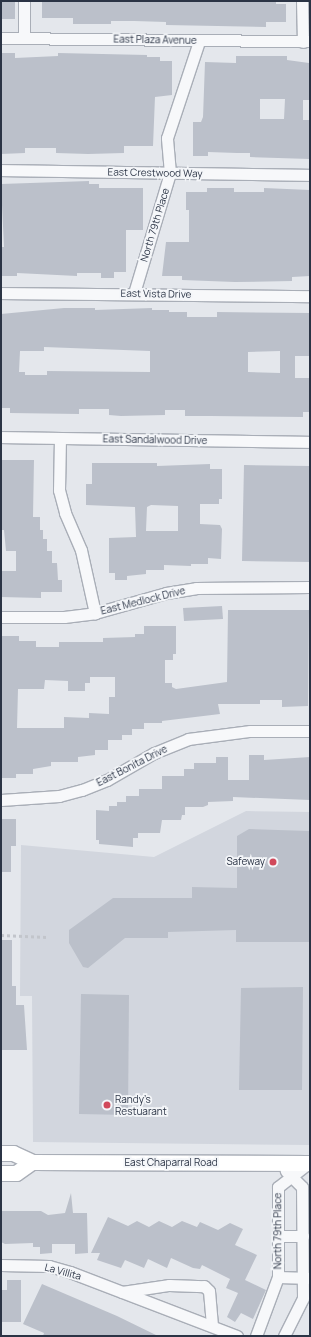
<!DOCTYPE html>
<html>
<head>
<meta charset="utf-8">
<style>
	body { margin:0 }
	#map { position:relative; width:311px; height:1337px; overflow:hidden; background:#e4e7ec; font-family:Manrope,sans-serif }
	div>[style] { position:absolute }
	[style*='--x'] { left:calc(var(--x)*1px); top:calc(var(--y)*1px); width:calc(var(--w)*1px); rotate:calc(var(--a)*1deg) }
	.built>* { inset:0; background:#d2d6de }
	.building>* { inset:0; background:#bbc0ca }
	.path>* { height:2.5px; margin-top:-1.25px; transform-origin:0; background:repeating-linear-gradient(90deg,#c2c5cb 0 3px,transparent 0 6px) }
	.roads { filter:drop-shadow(1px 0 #a9aeb7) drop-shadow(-1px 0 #a9aeb7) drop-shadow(0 1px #a9aeb7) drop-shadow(0 -1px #a9aeb7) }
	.minor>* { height:11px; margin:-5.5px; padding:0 5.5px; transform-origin:5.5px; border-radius:5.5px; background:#f7f8fa }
	.secondary>* { height:15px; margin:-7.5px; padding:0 7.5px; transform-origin:7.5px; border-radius:7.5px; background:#fff }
	.dots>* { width:11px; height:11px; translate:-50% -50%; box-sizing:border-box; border:2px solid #f4f6f9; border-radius:50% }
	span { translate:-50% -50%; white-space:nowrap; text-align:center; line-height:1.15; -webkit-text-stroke:3.5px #f4f6f9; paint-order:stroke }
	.street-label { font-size:10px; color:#2b3445 }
	.poi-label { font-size:10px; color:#2b3445 }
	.right { translate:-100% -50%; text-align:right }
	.left { translate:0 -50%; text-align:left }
	.frame { position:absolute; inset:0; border:2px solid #2b3445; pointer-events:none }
</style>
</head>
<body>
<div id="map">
	<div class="built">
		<div style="clip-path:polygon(246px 811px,310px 812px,310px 1145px,33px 1142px,32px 996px,20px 996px,21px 845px,154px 857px)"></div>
	</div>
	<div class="building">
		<div style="clip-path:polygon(1px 1px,15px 1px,15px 19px,1px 19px)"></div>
		<div style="clip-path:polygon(42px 1px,276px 1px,276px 4px,286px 4px,286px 22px,266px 22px,266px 27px,166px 25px,166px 22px,134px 21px,111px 21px,111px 24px,73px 24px,73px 18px,42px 18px)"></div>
		<div style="clip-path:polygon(1px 53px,15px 53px,15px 58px,58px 56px,58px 53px,147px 55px,147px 57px,160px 57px,160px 61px,172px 61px,172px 95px,155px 97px,153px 146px,124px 146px,124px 153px,88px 154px,56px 153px,56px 148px,25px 148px,25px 153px,1px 154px)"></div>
		<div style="clip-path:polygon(evenodd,236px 56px,287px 56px,287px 60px,309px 63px,309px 100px,303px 100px,303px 120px,309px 120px,310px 159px,250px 157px,250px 153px,237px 153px,208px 152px,208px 156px,193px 156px,193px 122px,201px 122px,203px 117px,205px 62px,236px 63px,236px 56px,260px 99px,285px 99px,284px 119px,260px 119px,260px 99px)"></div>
		<div style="clip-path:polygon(89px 181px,89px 184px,99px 184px,99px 188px,143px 188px,143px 230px,126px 230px,126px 272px,114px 272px,114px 278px,101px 278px,101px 273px,77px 273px,77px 276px,17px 273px,17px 276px,1px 276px,1px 247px,4px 247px,1px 184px)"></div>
		<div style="clip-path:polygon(207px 188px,234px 188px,234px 192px,264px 192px,264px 188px,310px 190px,310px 276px,292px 277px,292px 281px,235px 282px,182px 280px,182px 276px,162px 276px,166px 242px,189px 242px,189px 210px,186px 210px,186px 192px,207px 192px)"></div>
		<div style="clip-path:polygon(evenodd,64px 308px,95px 308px,95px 310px,152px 308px,152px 310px,169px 310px,169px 312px,187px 312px,187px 317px,217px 317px,217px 312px,310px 313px,310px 356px,295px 356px,295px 378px,310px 378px,310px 412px,303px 412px,303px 417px,211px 416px,185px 416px,185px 410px,165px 410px,165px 415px,121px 416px,109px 415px,109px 409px,79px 409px,79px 414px,10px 413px,10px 408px,1px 408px,1px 314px,64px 308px,44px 347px,150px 351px,150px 372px,47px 371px,47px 375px,25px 375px,25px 372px,19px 372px,20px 351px,44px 351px,44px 347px,64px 308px,280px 351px,280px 373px,248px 372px,248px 352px,280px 351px)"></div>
		<div style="clip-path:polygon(1px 460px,34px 460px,33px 517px,40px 517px,40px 530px,43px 530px,43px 539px,47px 539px,47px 551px,52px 551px,52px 563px,57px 563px,58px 580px,62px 580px,62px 592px,41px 592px,41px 598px,1px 597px,1px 571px,16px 571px,16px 551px,6px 551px,4px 530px,1px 530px)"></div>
		<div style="clip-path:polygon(evenodd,92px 463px,157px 463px,157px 466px,210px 464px,210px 469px,222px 469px,222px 499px,219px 499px,219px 504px,200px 504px,200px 524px,220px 525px,222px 529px,221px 559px,208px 558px,208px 564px,191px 564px,191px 566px,164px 565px,164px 570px,146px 570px,146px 574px,127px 576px,127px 580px,115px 580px,115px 573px,109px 573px,109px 538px,136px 537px,135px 507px,86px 505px,86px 484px,92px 484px,92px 463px,151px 505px,178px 506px,178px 531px,146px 531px,147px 507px,151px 505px)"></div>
		<div style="clip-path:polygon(244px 465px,310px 466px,310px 562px,242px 561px)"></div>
		<div style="clip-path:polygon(222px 606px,223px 619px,184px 621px,183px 608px)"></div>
		<div style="clip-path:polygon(evenodd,228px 610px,309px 610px,308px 706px,282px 707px,282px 700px,260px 700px,260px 704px,218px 704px,220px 714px,162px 721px,162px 723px,144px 723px,144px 729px,132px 729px,132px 735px,122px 735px,122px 740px,108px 740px,108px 750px,95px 750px,95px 755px,78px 757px,78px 762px,51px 762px,51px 766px,33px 769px,33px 774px,16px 774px,16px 778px,1px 778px,1px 636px,19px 636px,19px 641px,36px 641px,36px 647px,59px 647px,59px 642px,103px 642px,103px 638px,135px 637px,135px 634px,144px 634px,144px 626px,176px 626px,176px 654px,173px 654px,173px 660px,165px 660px,165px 683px,172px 683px,172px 687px,176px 689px,227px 682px,228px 610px,90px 677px,115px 677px,115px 697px,109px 697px,109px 714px,89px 713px,89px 718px,64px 717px,64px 728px,17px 728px,18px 689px,44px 689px,45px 680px,68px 681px,68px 691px,85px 691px,85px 683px,90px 683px,90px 677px)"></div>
		<div style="clip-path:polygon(249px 755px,264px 755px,264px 760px,310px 757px,310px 800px,233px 797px,233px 801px,208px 802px,208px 805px,203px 807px,185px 807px,185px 815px,182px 815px,181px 820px,162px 820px,160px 833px,138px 833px,138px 838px,133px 838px,133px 847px,99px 844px,99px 840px,96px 840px,96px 810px,109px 811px,109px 806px,117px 806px,117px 802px,126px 802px,126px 796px,139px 796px,139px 789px,162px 789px,162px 776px,184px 776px,184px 769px,194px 769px,194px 763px,216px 763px,216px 757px,228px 757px,228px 780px,249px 780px)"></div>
		<div style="clip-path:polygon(1px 819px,16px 819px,16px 846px,11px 846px,11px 872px,1px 872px)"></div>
		<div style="clip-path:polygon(249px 829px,310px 831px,310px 942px,236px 942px,236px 930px,168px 932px,168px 938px,125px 938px,88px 968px,83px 967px,69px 943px,69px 930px,113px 898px,192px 898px,192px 887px,237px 888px,237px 836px)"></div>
		<div style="clip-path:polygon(1px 940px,12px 940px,12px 986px,16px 986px,16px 1005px,24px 1005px,27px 1050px,1px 1050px)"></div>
		<div style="clip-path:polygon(303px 987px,302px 1090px,239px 1090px,241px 988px)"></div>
		<div style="clip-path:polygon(81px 994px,129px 995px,128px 1115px,79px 1114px)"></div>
		<div style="clip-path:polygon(71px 1193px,73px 1213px,87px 1213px,88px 1253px,75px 1254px,75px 1244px,52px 1244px,52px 1253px,40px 1254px,40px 1247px,33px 1247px,33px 1243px,5px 1244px,1px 1242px,1px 1211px,41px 1211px,48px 1215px,65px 1213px)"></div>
		<div style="clip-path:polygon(108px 1217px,128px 1226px,137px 1221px,149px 1227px,159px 1221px,172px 1227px,182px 1221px,197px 1227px,200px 1222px,218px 1230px,230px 1223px,243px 1229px,235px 1245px,257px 1255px,245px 1280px,266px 1290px,253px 1319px,241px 1313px,235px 1322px,227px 1317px,238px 1293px,226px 1288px,230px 1279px,202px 1265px,200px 1269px,193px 1268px,171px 1258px,167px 1268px,148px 1259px,144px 1268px,125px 1260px,121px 1268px,97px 1260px,100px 1253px,91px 1253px)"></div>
		<div style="clip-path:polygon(7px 1280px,21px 1280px,21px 1322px,1px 1322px,1px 1290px,7px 1290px)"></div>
		<div style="clip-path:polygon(42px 1284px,117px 1316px,158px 1336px,43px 1336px,44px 1333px,23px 1324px)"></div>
	</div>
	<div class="path">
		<div style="--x:1;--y:935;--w:46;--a:2.5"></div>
	</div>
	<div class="roads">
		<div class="minor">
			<div style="--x:302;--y:1;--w:41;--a:88.6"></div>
			<div style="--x:1;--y:38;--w:309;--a:0.6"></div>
			<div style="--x:24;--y:38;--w:37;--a:-90"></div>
			<div style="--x:1;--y:170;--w:309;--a:0.9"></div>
			<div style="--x:1;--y:293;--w:309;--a:0.6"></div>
			<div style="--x:134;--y:293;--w:125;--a:-73.3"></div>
			<div style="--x:170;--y:173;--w:35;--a:-95"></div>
			<div style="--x:167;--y:138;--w:102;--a:-71.7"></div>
			<div style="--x:1;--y:437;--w:309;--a:0.9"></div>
			<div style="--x:60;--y:438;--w:52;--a:91.1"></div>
			<div style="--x:59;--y:490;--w:24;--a:75"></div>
			<div style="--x:65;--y:513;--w:40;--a:66.6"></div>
			<div style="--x:81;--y:550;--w:65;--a:77.5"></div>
			<div style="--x:1;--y:617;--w:63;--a:0"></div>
			<div style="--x:64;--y:617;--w:31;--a:-7"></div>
			<div style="--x:95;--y:613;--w:74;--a:-15.7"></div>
			<div style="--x:166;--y:593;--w:30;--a:-9"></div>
			<div style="--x:196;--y:588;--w:114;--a:-0.5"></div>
			<div style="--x:1;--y:800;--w:58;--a:-3.9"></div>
			<div style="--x:59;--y:796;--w:24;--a:-15"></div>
			<div style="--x:82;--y:790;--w:27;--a:-22"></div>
			<div style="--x:107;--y:780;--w:54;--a:-29.9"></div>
			<div style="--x:154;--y:753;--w:37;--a:-22"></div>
			<div style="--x:188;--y:739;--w:63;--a:-7.4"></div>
			<div style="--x:250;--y:731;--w:60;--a:0"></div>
			<div style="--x:278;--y:1236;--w:25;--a:0"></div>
			<div style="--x:1;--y:1265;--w:48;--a:1.2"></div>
			<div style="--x:49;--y:1266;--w:22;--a:16"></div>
			<div style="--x:70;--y:1272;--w:179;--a:21"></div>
			<div style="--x:278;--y:1277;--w:32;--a:2"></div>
			<div style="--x:122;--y:1292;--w:48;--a:-8.5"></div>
			<div style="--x:169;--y:1285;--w:35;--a:2"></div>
			<div style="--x:204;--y:1286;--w:7;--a:45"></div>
			<div style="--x:209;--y:1291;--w:35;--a:85"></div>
			<div style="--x:256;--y:1336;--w:63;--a:-69.6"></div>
			<div style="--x:278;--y:1277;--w:90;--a:-90"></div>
			<div style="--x:278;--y:1187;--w:39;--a:-38"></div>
			<div style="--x:284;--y:1336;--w:42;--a:-63.4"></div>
			<div style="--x:303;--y:1298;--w:111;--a:-90.5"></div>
			<div style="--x:302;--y:1187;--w:23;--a:-135"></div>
		</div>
		<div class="secondary">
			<div style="--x:1;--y:1153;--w:12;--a:0"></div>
			<div style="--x:13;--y:1153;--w:21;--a:25"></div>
			<div style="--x:32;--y:1162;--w:278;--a:0.2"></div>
			<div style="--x:1;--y:1173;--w:15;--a:0"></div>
			<div style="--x:16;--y:1173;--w:19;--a:-35"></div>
		</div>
	</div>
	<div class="dots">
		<div style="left:273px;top:862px;background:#d1495b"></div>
		<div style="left:107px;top:1105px;background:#d1495b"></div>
	</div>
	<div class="street-label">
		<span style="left:155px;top:40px;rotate:1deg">East Plaza Avenue</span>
		<span style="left:155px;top:173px;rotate:1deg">East Crestwood Way</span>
		<span style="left:155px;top:225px;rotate:-73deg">North 79th Place</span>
		<span style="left:156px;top:294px;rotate:1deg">East Vista Drive</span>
		<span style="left:155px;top:440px;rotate:1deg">East Sandalwood Drive</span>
		<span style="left:143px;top:601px;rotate:-14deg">East Medlock Drive</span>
		<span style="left:132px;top:766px;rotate:-27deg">East Bonita Drive</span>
		<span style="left:171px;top:1163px">East Chaparral Road</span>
		<span style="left:278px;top:1231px;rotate:-90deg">North 79th Place</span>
		<span style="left:63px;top:1272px;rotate:15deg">La Villita</span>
	</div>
	<div class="poi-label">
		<span class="right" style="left:265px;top:862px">Safeway</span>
		<span class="left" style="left:115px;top:1105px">Randy’s<br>Restuarant</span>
	</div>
	<div class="frame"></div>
</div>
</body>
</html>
